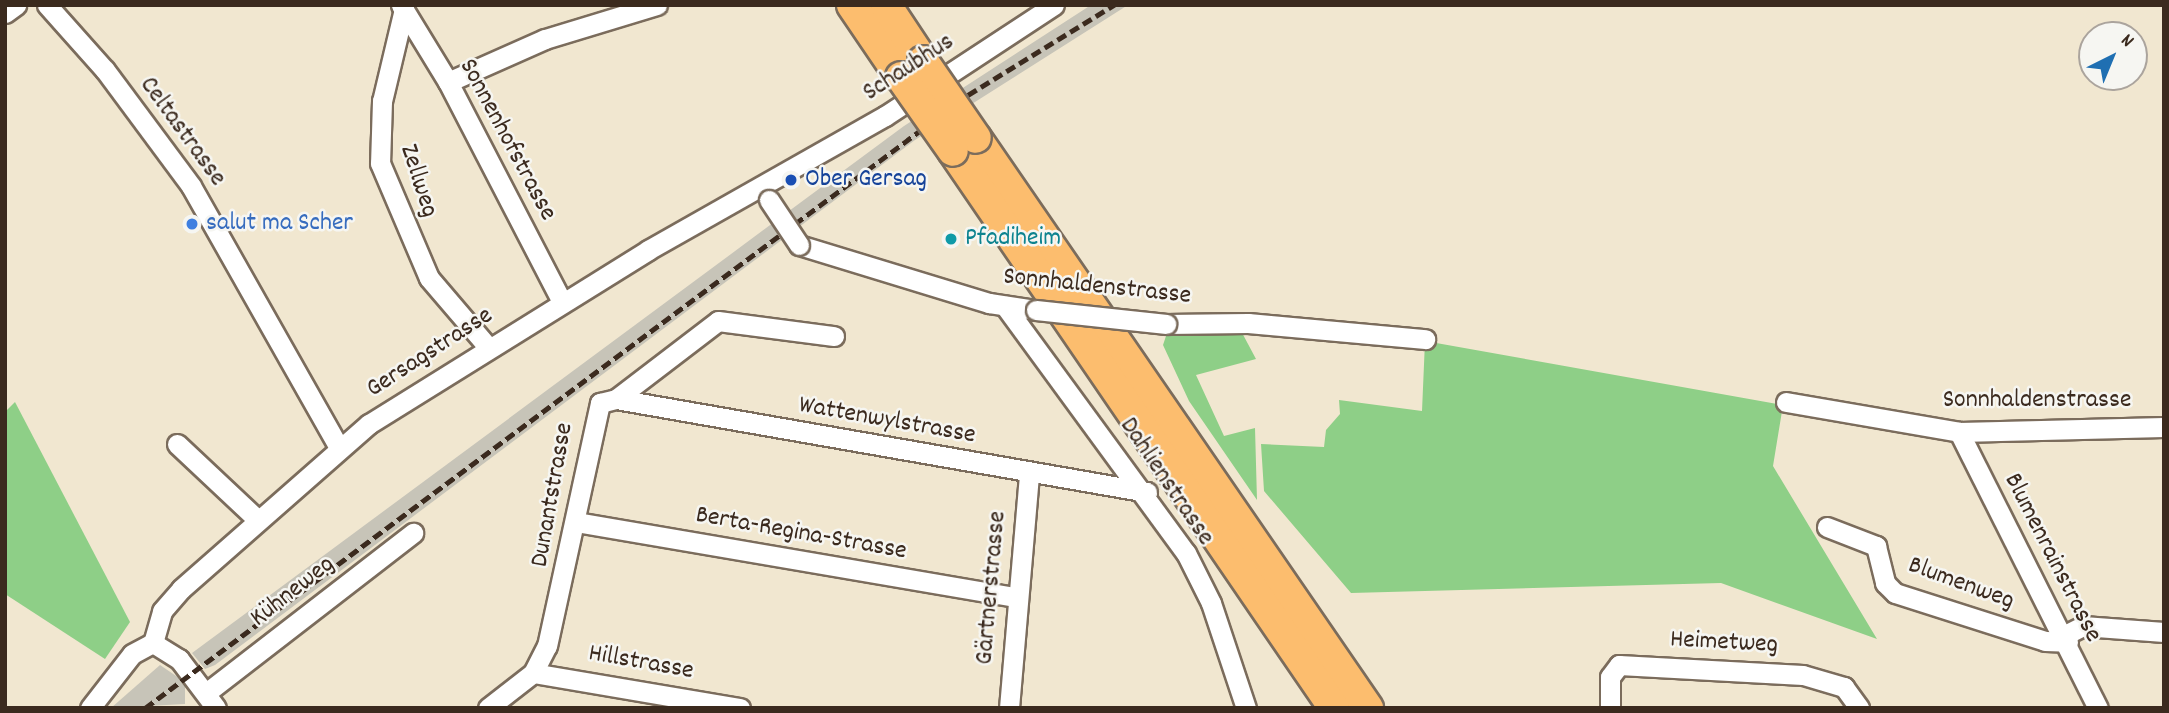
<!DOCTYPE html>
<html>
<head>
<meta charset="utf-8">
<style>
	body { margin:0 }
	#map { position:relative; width:2169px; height:713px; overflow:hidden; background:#f1e7d0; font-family:Dekko,sans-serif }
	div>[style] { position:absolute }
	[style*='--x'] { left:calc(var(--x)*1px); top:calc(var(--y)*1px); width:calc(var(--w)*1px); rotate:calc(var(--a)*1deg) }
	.industrial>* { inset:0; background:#c7c4b8 }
	.green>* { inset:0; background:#8ecf87 }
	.roads { filter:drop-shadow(2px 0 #7b6c5c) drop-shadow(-2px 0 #7b6c5c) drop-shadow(0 2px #7b6c5c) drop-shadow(0 -2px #7b6c5c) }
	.minor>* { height:19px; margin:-9.5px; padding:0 9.5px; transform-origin:9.5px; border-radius:9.5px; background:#fff }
	.highway>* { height:30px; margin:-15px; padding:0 15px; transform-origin:15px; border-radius:15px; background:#fcbd6e }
	.rail>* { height:4.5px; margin-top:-2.25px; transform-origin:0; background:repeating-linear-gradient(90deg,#3b2a1e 0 10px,transparent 0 15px) }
	.bridges { filter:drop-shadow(2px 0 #7b6c5c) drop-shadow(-2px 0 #7b6c5c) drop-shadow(0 2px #7b6c5c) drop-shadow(0 -2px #7b6c5c) }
	.minor-bridge>* { height:19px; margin:-9.5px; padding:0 9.5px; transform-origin:9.5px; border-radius:9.5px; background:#fff }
	.highway-bridge>* { height:30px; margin:-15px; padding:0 15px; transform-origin:15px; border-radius:15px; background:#fcbd6e }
	.dots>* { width:19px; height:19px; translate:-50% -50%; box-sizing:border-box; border:4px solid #f6f6f2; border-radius:50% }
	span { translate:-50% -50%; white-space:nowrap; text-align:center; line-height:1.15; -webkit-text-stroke:5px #f6f6f2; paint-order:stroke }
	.street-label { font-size:26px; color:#3b2a1e }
	.transit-label { font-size:26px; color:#164399 }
	.left { translate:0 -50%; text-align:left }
	.shop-label { font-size:26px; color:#366cbe }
	.culture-label { font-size:26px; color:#0d838f }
	.frame { position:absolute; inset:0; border:7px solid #3b2a1e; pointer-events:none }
	.north { position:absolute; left:2078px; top:21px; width:70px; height:70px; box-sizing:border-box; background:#f6f6f2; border:2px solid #aba49d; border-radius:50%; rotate:43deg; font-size:19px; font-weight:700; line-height:28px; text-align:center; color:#3b2a1e }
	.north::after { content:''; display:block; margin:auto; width:24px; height:32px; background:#1f6fb2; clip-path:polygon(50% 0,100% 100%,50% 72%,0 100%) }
</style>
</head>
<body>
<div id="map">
	<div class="industrial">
		<div style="clip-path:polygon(1091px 5px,1128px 5px,915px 140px,215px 665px,205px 669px,192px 653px,904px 126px)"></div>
		<div style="clip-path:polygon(160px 665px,185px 682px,185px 704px,111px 708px)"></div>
	</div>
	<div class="green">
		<div style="clip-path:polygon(1240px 329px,1256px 359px,1196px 375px,1224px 436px,1255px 428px,1257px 500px,1189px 401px,1163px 345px,1166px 336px,1190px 331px)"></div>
		<div style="clip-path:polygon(1425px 341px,1783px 405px,1773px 466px,1877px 639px,1721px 583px,1351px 593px,1264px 491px,1261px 444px,1324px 447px,1326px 430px,1340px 414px,1339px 400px,1422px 411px)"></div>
		<div style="clip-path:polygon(15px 402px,130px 622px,105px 659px,5px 594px,5px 412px)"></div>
	</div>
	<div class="roads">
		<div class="minor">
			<div style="--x:47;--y:5;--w:87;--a:48.3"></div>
			<div style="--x:105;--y:70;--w:144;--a:53.4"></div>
			<div style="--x:191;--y:186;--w:301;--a:60.5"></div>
			<div style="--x:401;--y:5;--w:90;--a:58.6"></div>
			<div style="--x:448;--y:82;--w:248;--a:62.6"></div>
			<div style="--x:404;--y:9;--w:95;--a:103.4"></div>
			<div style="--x:382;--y:101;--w:62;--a:91.8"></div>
			<div style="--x:380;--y:163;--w:125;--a:66.9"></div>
			<div style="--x:429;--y:278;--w:91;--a:49.5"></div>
			<div style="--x:5;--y:13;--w:14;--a:-36"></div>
			<div style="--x:448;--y:82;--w:106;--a:-23.9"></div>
			<div style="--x:545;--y:39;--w:117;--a:-16.9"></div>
			<div style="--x:799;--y:245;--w:199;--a:17"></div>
			<div style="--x:989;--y:303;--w:48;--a:8.5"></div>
			<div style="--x:1005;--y:306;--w:306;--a:53.8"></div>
			<div style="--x:1186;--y:553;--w:56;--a:63.4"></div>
			<div style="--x:1211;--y:603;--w:111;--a:71.6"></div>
			<div style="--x:1166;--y:324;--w:82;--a:-0.7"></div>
			<div style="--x:1248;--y:323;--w:178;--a:5.2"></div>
			<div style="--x:616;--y:399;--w:539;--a:9.93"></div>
			<div style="--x:1786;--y:402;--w:176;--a:9.8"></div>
			<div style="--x:1959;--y:432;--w:205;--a:-1.4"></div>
			<div style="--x:1959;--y:432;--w:309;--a:63.3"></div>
			<div style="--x:177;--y:444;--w:111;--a:43.2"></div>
			<div style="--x:576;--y:522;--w:446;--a:9.7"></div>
			<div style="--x:1827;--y:527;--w:53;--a:21.2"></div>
			<div style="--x:1876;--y:546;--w:38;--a:76"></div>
			<div style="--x:1885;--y:583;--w:14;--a:45"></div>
			<div style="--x:1895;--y:593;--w:157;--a:17.7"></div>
			<div style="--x:2045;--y:641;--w:23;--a:2"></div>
			<div style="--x:2065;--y:635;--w:20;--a:-27"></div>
			<div style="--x:2083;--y:626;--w:81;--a:4.2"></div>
			<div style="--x:153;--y:643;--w:33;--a:-74"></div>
			<div style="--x:162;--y:611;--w:29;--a:-49"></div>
			<div style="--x:181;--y:589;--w:250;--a:-41.3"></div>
			<div style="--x:369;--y:424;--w:329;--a:-31.9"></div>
			<div style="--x:648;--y:250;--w:272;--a:-29.5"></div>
			<div style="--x:885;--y:116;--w:202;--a:-33.3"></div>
			<div style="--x:533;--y:673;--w:210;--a:9.6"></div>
			<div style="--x:206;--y:693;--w:262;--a:-37.7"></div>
			<div style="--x:90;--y:708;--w:68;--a:-52.1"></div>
			<div style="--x:132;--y:654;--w:24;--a:-28"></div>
			<div style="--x:153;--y:643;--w:31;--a:32"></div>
			<div style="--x:179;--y:659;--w:61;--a:52.9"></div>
			<div style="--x:488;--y:708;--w:57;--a:-37.9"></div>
			<div style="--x:533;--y:673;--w:30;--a:-63"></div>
			<div style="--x:547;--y:646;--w:249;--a:-77.7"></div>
			<div style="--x:600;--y:403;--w:16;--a:-14"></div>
			<div style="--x:616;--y:399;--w:128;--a:-37.4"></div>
			<div style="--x:718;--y:321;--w:117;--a:7.4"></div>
			<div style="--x:1009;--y:708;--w:236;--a:-85.1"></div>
			<div style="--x:1610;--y:708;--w:31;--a:-90"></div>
			<div style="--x:1610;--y:677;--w:15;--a:-53"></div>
			<div style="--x:1619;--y:665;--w:184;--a:3.1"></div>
			<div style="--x:1803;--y:675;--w:43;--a:16.3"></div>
			<div style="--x:1844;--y:687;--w:26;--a:54"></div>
		</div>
		<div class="highway">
			<div style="--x:852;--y:5;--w:87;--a:55.8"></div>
			<div style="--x:886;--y:5;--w:67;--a:56.5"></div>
			<div style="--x:976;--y:138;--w:692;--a:55.48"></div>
			<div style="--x:953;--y:151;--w:675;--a:55.63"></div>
		</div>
	</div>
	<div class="rail">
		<div style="--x:145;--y:708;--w:1026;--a:-36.68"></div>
		<div style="--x:968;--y:95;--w:172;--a:-31.7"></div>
	</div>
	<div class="bridges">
		<div class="minor-bridge">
			<div style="--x:769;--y:200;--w:54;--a:56.3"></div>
			<div style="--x:1036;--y:310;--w:131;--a:6.1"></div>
		</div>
		<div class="highway-bridge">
			<div style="--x:923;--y:61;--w:93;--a:55.5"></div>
			<div style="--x:901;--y:77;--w:90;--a:54.9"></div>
		</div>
	</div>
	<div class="dots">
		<div style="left:791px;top:180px;background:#1a4fb4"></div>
		<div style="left:192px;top:224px;background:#3f7fe0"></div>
		<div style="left:951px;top:239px;background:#0f9aa8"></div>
	</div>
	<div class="street-label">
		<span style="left:909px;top:68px;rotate:-33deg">Schaubhus</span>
		<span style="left:182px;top:132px;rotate:54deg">Celtastrasse</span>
		<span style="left:507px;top:140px;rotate:62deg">Sonnenhofstrasse</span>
		<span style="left:418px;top:181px;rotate:72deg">Zellweg</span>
		<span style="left:1097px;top:287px;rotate:6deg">Sonnhaldenstrasse</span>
		<span style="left:430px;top:353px;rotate:-33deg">Gersagstrasse</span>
		<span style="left:2037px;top:401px">Sonnhaldenstrasse</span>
		<span style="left:887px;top:421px;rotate:10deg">Wattenwylstrasse</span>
		<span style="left:1166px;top:482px;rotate:56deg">Dahlienstrasse</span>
		<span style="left:553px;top:495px;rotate:-80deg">Dunantstrasse</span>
		<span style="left:801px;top:534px;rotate:10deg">Berta-Regina-Strasse</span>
		<span style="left:2052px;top:558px;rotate:63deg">Blumenrainstrasse</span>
		<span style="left:1961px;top:584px;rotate:20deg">Blumenweg</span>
		<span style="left:992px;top:588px;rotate:-85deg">Gärtnerstrasse</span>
		<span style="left:293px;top:592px;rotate:-38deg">Kühneweg</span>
		<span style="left:1724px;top:643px;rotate:3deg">Heimetweg</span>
		<span style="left:641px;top:663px;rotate:10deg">Hillstrasse</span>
	</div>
	<div class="transit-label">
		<span class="left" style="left:805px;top:180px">Ober Gersag</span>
	</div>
	<div class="shop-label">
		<span class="left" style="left:206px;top:224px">salut ma Scher</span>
	</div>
	<div class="culture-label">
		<span class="left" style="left:965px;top:239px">Pfadiheim</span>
	</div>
	<div class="frame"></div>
	<div class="north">N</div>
</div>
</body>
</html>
